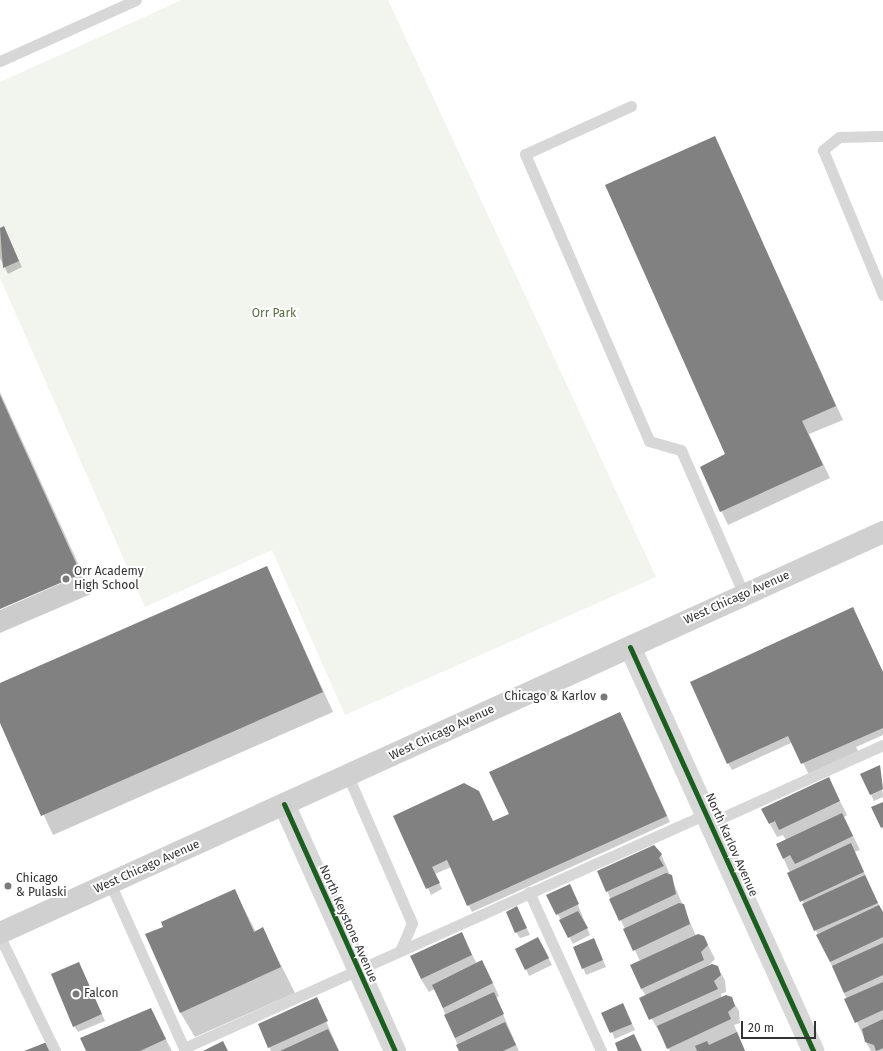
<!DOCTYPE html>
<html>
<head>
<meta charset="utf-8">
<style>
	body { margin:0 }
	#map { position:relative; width:883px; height:1051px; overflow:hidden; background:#fff; font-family:"Fira Sans",sans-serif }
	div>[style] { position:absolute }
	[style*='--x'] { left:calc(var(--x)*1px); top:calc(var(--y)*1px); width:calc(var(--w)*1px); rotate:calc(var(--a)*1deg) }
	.green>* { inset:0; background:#f1f5ed }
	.shadow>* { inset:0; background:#0003 }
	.building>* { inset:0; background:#818181 }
	.lane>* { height:11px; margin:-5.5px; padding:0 5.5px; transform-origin:5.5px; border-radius:5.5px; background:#d7d7d7 }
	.street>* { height:22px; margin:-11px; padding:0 11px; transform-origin:11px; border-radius:11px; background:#d7d7d7 }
	.secondary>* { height:22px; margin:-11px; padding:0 11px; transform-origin:11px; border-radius:11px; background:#d0d0d0 }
	.cycleway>* { height:5px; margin:-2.5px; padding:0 2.5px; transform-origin:2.5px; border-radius:2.5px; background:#1b5e20 }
	.dots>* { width:11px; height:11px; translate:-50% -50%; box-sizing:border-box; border:2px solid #fff; border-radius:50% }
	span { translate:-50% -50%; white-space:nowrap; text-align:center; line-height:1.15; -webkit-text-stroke:4px #fff; paint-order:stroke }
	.park-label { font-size:12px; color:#56703f }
	.poi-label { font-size:12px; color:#333 }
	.left { translate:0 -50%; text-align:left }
	.right { translate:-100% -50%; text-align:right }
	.street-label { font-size:12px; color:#333 }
	.scale { position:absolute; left:741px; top:1021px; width:75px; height:18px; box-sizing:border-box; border:2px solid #333; border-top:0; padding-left:5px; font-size:12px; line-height:14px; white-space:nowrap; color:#333; -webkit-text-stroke:3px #fff; paint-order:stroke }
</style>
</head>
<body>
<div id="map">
	<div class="green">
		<div style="clip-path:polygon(182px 0,388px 0,656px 577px,345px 715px,272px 550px,145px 607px,0 278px,0 82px)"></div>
	</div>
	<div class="shadow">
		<div style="clip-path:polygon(715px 137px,843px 420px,809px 434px,830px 478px,728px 525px,701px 467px,726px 455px)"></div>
		<div style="clip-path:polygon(3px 227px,22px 267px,8px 274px,0 258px,0 229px)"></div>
		<div style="clip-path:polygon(0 392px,82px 572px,0 608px)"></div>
		<div style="clip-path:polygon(267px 567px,333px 712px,53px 835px,0 720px,0 684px)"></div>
		<div style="clip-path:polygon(82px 574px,91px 594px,0 633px,0 610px)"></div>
		<div style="clip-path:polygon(853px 609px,883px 673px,883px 735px,856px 747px,860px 755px,810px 777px,793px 742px,732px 770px,728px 763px)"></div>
		<div style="clip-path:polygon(624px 720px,670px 822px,472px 912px,451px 867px,435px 874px,442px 889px,431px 895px,395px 816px,479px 792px,493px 822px,510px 815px)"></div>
		<div style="clip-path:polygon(880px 766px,883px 797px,874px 801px,861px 774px)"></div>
		<div style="clip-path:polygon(828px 778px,847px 815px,844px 817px,860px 850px,855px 852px,883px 914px,883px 1051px,871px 1051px,866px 1042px,777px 844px,786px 840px,783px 835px,777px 837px,770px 824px)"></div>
		<div style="clip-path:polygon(661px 854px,696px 936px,704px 937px,715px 959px,706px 968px,717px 967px,725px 980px,726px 992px,721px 994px,722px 998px,731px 998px,739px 1011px,740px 1023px,734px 1025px,745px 1051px,670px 1051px,640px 998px,646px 996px,641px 988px,640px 961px,607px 891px)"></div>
		<div style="clip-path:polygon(570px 885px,590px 935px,573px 944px,548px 895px)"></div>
		<div style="clip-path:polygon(234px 890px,256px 932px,263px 929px,295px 993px,195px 1037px,180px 1012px,164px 927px)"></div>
		<div style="clip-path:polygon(517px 908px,530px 935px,520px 938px,516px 932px)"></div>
		<div style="clip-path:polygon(461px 933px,477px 964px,489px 975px,499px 996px,496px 998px,519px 1051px,460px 1051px,435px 989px,429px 992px,421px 979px)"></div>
		<div style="clip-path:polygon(594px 939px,606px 967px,586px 975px,574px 947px)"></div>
		<div style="clip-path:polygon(542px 945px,552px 965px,529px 976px,526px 969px)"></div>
		<div style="clip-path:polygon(79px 963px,105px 1021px,78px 1032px,74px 1026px)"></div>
		<div style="clip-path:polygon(316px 998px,339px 1051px,271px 1051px,259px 1025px)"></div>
		<div style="clip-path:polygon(623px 1004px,635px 1030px,615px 1039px,603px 1013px)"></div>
		<div style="clip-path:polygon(150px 1009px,172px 1051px,87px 1051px)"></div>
	</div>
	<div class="building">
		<div style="clip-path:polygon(715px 136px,836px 406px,802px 421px,823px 465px,720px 512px,700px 467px,725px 454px,605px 185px)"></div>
		<div style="clip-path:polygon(4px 226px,19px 261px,3px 268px,0 228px)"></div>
		<div style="clip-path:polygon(0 395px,81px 574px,0 609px)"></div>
		<div style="clip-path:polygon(267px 566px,323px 692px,41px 816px,0 723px,0 683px)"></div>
		<div style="clip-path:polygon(853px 607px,883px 672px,883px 728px,801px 764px,788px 736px,727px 764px,690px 682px)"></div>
		<div style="clip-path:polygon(620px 712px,667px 816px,467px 906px,447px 860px,432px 867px,440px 883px,426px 889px,393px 816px,464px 783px,479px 791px,493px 821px,509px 814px,489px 772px)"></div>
		<div style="clip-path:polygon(880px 765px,883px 789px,870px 795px,860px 774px)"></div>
		<div style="clip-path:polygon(829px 777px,840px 801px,779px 830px,775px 821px,769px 824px,761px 809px)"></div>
		<div style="clip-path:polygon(883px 802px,883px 827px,881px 828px,871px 807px)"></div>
		<div style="clip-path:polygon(842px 813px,853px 836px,795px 864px,790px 855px,783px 859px,776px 844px)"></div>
		<div style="clip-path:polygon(851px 843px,864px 872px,800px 902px,787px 873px)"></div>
		<div style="clip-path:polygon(654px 845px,662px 854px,659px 858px,664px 866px,606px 892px,597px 871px)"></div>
		<div style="clip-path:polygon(666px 873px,672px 875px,676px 894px,619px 921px,609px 899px)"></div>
		<div style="clip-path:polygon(865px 875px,878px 903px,814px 931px,802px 904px)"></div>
		<div style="clip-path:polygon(570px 884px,579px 904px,556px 915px,546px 895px)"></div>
		<div style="clip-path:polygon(235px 889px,254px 932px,263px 927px,281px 967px,180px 1013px,145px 934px,163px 927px,161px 922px)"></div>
		<div style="clip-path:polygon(679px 903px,684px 904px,690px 924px,633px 951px,623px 929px)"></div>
		<div style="clip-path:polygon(879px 905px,883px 912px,883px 937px,830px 962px,816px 935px)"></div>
		<div style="clip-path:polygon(517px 906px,527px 928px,515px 933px,506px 912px)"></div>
		<div style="clip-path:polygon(578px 911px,588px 928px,568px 938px,559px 920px)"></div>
		<div style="clip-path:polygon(462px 932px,472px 955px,421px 979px,410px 956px)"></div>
		<div style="clip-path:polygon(698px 934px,704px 936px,708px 945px,701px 952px,704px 960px,641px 989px,630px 965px)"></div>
		<div style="clip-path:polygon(538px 937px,549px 958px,525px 970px,515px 949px)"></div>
		<div style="clip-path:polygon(594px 938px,603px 960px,582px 969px,573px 947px)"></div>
		<div style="clip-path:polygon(883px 943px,883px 975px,844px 993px,832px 966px)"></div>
		<div style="clip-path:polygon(482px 960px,493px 983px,443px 1008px,432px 985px)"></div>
		<div style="clip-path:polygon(79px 962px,102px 1014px,73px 1027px,51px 974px)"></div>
		<div style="clip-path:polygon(712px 964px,718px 966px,721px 975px,714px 981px,718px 989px,649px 1020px,639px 998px)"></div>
		<div style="clip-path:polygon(883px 982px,883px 1010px,855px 1023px,844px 999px)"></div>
		<div style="clip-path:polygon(494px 992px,504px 1014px,455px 1038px,444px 1015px)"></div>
		<div style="clip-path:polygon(726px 995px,732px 997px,735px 1006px,728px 1012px,731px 1019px,667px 1049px,657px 1026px)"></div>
		<div style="clip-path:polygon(317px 997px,328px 1021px,268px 1048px,258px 1024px)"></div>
		<div style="clip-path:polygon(623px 1003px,632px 1024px,610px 1033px,601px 1013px)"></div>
		<div style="clip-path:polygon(151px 1008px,166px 1039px,140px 1051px,86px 1051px,80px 1038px)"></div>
		<div style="clip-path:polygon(883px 1019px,883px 1048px,876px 1051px,874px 1045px,865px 1042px,862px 1029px)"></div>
		<div style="clip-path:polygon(505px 1022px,516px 1045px,503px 1051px,459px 1051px,456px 1045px)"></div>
		<div style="clip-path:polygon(328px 1029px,339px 1051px,280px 1051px)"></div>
		<div style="clip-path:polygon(737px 1032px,745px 1051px,697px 1051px,695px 1046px,707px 1041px,709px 1045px)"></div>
		<div style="clip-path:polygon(634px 1034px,642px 1051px,618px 1051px,615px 1043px)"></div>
		<div style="clip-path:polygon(223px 1041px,228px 1051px,203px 1051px)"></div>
		<div style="clip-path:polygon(47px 1042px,51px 1051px,24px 1051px)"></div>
	</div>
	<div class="lane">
		<div style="--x:0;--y:61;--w:149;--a:-24.2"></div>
		<div style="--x:631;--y:106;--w:116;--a:155.6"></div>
		<div style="--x:525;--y:154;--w:313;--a:66.6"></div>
		<div style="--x:649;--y:441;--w:33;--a:16"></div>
		<div style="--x:681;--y:450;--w:158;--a:66.5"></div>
		<div style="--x:883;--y:136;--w:44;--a:178.7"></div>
		<div style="--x:839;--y:137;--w:21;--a:141"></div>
		<div style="--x:823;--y:150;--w:157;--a:67.5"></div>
		<div style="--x:348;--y:776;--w:160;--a:66.5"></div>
		<div style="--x:412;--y:923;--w:28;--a:113"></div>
		<div style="--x:710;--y:823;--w:190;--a:-24.3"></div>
		<div style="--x:110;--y:883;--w:184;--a:65.9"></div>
		<div style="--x:529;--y:892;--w:175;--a:65.6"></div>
		<div style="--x:0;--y:937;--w:127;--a:64.2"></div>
		<div style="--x:184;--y:1048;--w:572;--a:-24.15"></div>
	</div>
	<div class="street">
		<div style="--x:630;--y:647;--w:444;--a:65.6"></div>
		<div style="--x:284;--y:804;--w:271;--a:65.8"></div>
	</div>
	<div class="secondary">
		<div style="--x:0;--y:933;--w:970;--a:-24.42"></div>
	</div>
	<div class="cycleway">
		<div style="--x:630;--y:647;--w:444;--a:65.6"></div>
		<div style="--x:284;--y:804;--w:271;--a:65.8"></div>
	</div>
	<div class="dots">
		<div style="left:66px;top:579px;background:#7a7a7a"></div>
		<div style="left:604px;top:697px;background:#7a7a7a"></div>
		<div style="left:8px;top:886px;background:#7a7a7a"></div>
		<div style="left:76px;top:994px;background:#7a7a7a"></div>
	</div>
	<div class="park-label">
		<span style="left:274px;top:314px">Orr Park</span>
	</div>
	<div class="poi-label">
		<span class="left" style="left:74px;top:579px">Orr Academy<br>High School</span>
		<span class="right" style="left:596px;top:697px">Chicago &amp; Karlov</span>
		<span class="left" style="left:16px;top:886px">Chicago<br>&amp; Pulaski</span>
		<span class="left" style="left:84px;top:994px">Falcon</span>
	</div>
	<div class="street-label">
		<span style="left:737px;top:598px;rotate:-24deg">West Chicago Avenue</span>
		<span style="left:442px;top:733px;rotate:-25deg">West Chicago Avenue</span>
		<span style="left:731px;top:845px;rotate:66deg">North Karlov Avenue</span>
		<span style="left:147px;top:867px;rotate:-24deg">West Chicago Avenue</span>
		<span style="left:348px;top:924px;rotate:66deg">North Keystone Avenue</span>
	</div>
	<div class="scale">20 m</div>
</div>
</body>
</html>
